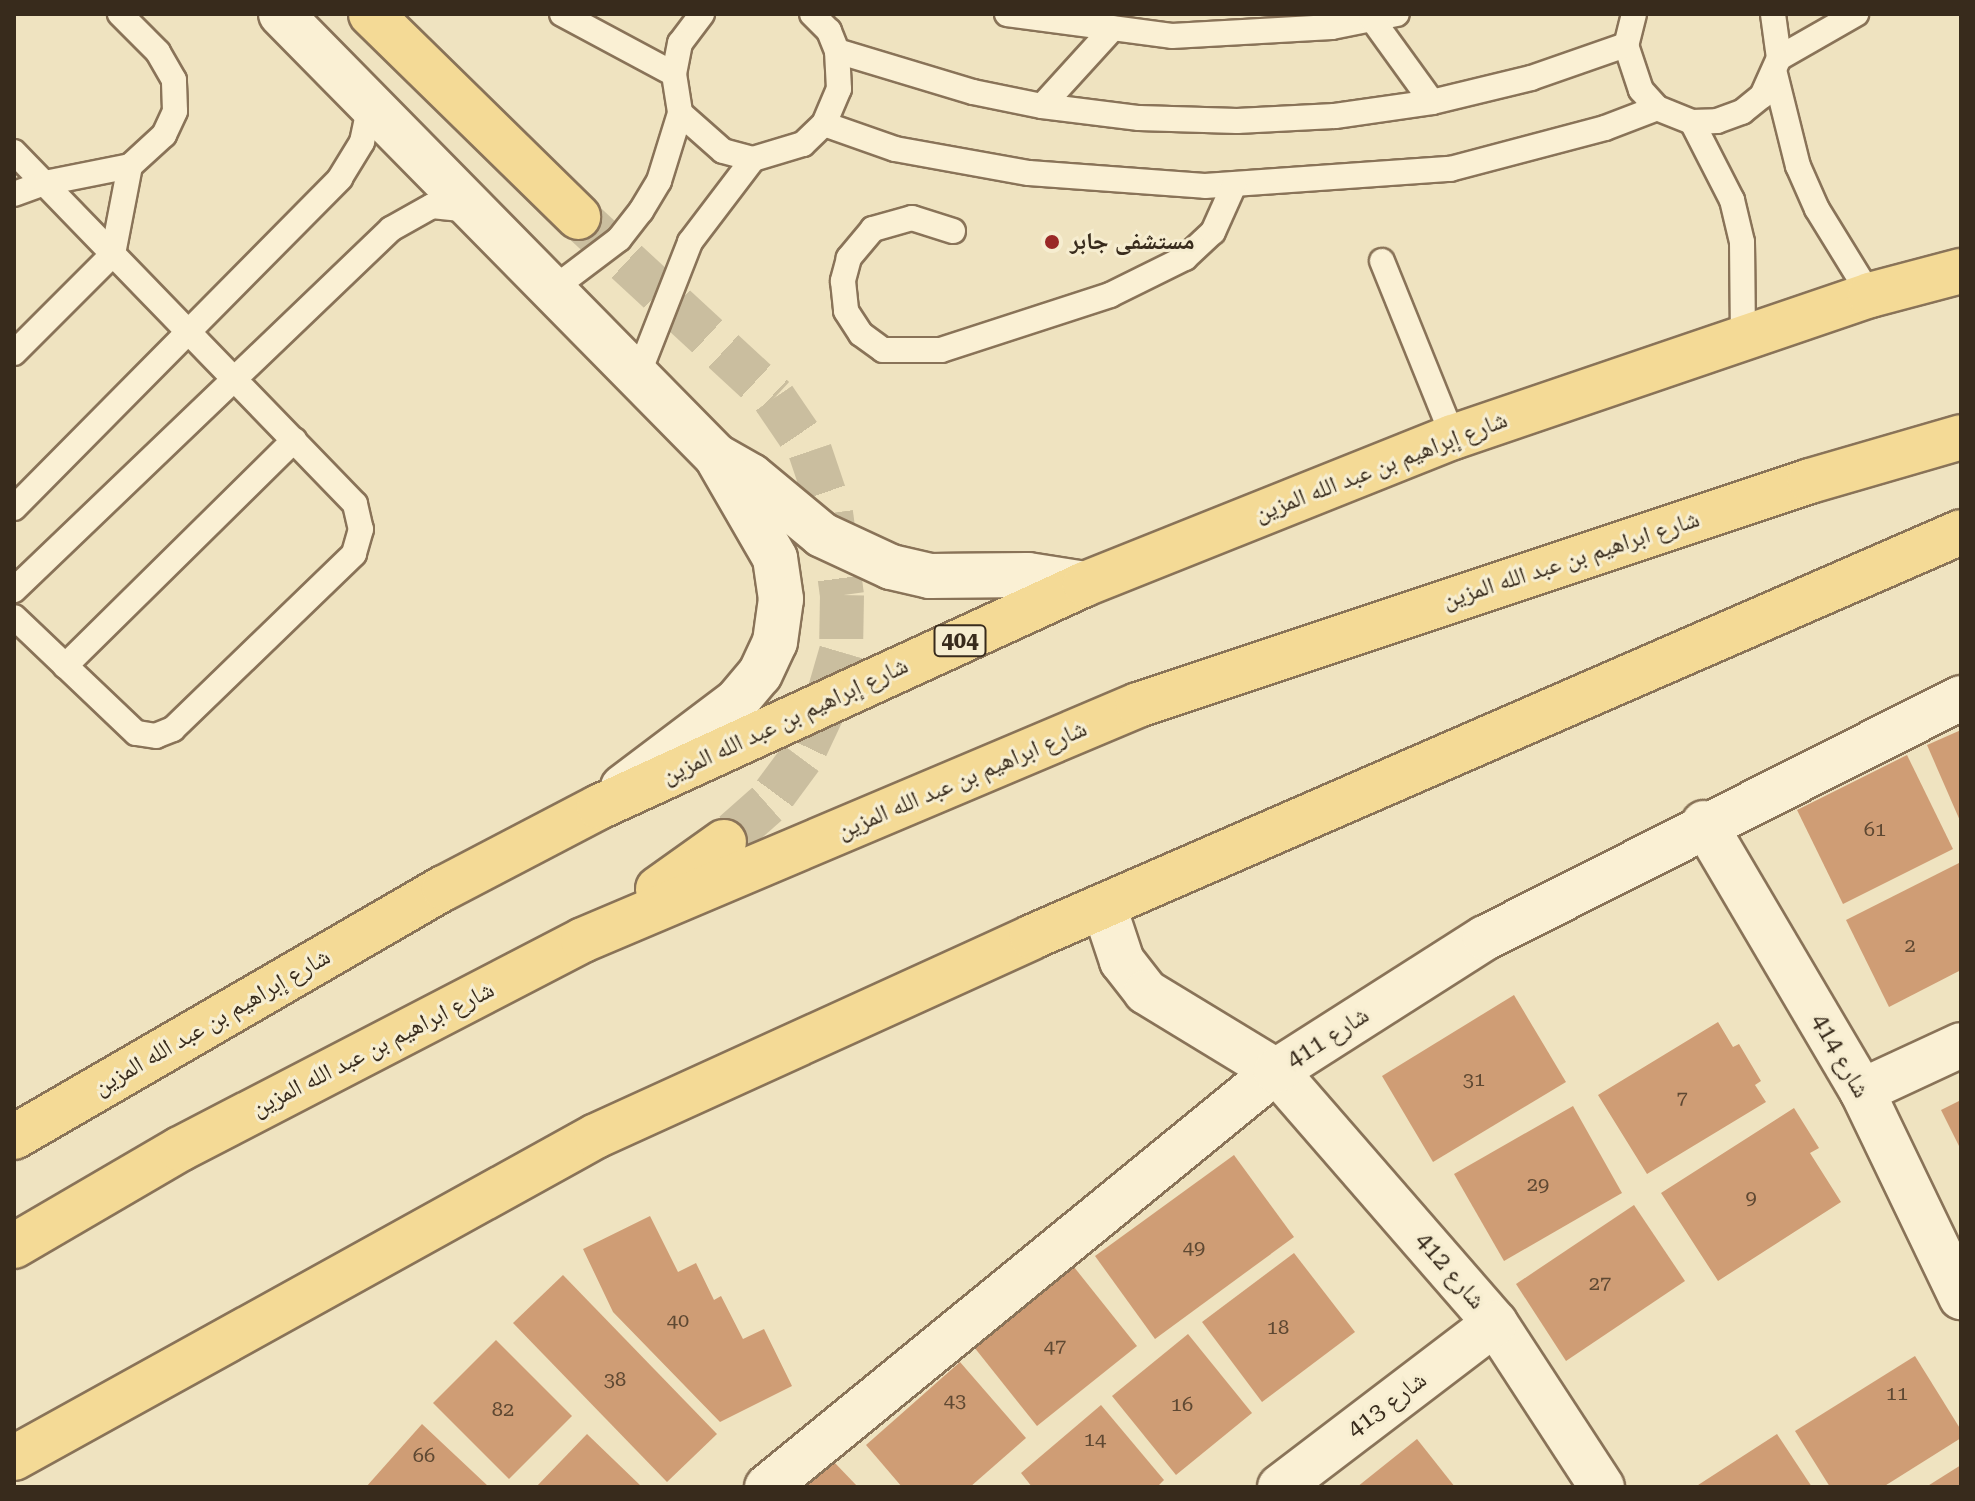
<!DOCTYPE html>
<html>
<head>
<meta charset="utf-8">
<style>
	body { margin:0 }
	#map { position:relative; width:1975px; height:1501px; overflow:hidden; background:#efe3c0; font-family:"Roboto Serif","Noto Naskh Arabic",serif }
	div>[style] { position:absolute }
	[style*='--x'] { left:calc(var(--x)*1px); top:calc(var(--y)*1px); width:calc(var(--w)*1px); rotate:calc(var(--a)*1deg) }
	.building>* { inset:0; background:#cf9d75 }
	.primary-tunnel>* { height:44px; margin-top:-22px; transform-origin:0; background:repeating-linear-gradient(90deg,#cabe9f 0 44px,transparent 0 66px) }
	.roads { filter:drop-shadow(2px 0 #897358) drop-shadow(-2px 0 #897358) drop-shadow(0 2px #897358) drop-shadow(0 -2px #897358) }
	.lane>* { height:24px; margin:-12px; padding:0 12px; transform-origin:12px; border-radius:12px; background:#faf0d4 }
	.street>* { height:44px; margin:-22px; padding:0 22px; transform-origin:22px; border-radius:22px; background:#faf0d4 }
	.secondary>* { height:44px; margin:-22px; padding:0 22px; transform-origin:22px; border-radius:22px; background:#faf0d4 }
	.primary>* { height:44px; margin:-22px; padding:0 22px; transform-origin:22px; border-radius:22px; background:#f4da96 }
	.dots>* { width:22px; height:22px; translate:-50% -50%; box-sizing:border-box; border:4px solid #f6edd0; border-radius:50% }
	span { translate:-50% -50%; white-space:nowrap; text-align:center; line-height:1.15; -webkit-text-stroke:6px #f6edd0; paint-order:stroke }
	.number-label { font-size:20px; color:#5e4832 }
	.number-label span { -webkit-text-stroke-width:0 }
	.shield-label span { padding:2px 6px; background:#f6edd0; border:2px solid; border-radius:6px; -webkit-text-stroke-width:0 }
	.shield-label { font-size:22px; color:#382b1c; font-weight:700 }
	.poi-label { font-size:24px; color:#382b1c; font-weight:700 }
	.left { translate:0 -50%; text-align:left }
	.street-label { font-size:24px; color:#382b1c }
	.frame { position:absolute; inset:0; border:16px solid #382b1c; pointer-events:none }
</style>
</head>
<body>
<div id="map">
	<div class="building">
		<div style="clip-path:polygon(1961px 730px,1961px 823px,1927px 745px)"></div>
		<div style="clip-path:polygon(1907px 755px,1953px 849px,1843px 904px,1797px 810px)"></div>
		<div style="clip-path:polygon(1961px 862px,1961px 970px,1889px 1007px,1846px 920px)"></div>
		<div style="clip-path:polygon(1514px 995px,1566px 1082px,1433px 1162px,1382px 1076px)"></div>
		<div style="clip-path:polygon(1718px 1022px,1733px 1047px,1739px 1044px,1761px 1081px,1755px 1085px,1766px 1102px,1647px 1174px,1598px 1095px)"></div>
		<div style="clip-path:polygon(1961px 1100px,1961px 1150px,1941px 1110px)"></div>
		<div style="clip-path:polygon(1573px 1106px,1622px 1193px,1504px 1261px,1454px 1174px)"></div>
		<div style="clip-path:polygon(1794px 1108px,1819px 1148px,1810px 1153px,1841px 1202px,1718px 1281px,1661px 1193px)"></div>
		<div style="clip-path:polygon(1234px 1155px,1294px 1237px,1155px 1339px,1095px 1256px)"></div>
		<div style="clip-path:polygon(1634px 1205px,1685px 1281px,1566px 1361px,1516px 1284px)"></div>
		<div style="clip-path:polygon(650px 1216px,678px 1272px,696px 1263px,714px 1300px,721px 1296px,743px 1339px,764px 1329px,792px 1386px,720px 1422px,613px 1312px,583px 1249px)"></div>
		<div style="clip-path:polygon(1294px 1253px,1355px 1332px,1262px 1402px,1202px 1322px)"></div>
		<div style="clip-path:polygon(1074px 1267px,1137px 1346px,1037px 1426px,974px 1347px)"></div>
		<div style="clip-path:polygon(563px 1275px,717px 1434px,667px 1482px,513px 1323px)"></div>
		<div style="clip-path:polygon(1188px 1334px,1252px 1413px,1176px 1475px,1112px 1396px)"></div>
		<div style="clip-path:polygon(496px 1340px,572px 1416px,509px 1479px,433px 1403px)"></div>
		<div style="clip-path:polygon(1915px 1356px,1961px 1430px,1961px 1438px,1883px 1487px,1830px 1487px,1795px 1431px)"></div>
		<div style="clip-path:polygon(960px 1362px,1026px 1438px,970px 1487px,902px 1487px,866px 1445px)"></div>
		<div style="clip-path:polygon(1101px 1405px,1164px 1480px,1157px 1487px,1032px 1487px,1021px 1473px)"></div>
		<div style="clip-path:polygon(422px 1424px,489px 1487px,366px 1487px)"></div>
		<div style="clip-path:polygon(587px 1434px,642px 1487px,536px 1487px)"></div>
		<div style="clip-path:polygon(1777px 1434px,1812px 1487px,1695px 1487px)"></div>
		<div style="clip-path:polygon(1417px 1439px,1455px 1487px,1357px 1487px)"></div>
		<div style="clip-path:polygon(833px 1461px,858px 1487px,805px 1487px)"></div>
		<div style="clip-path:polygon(1961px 1465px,1961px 1487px,1926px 1487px)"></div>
	</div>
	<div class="primary-tunnel">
		<div style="--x:578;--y:217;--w:267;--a:42.7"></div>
		<div style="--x:774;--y:398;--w:64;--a:55.8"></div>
		<div style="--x:810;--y:451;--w:65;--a:71.3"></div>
		<div style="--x:831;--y:513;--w:83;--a:82.4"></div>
		<div style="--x:842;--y:595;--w:57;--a:91"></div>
		<div style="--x:841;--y:652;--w:57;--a:106.2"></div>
		<div style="--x:825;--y:707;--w:56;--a:115.2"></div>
		<div style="--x:801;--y:758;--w:57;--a:126.5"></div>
		<div style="--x:767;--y:804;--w:57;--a:138.5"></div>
	</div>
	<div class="roads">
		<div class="lane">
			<div style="--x:562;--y:14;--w:127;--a:28.2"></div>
			<div style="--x:702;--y:14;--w:36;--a:127"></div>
			<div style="--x:680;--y:43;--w:32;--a:101"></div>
			<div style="--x:674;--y:74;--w:39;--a:81"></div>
			<div style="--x:680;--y:113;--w:57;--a:41.5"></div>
			<div style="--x:723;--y:151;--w:31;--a:15"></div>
			<div style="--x:753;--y:159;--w:52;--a:-16.7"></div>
			<div style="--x:803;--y:144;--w:29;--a:-44"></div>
			<div style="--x:824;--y:124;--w:38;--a:-67"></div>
			<div style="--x:839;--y:89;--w:38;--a:-93"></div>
			<div style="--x:837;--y:51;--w:22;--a:-112"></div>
			<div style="--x:829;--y:31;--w:24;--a:-135"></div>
			<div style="--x:1007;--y:14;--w:166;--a:7.6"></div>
			<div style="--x:1172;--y:36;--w:160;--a:-3.2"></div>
			<div style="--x:1332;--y:27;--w:66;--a:-11.3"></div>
			<div style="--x:1634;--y:14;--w:32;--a:104"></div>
			<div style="--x:1626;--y:45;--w:47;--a:71.6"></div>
			<div style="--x:1641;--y:90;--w:24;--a:48"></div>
			<div style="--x:1657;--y:108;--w:38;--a:22"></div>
			<div style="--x:1692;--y:122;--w:25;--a:-2"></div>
			<div style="--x:1717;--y:121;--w:27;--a:-20"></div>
			<div style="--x:1742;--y:112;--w:26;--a:-39"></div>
			<div style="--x:1762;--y:96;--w:42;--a:-65.9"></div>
			<div style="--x:1779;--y:58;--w:44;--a:-97.8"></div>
			<div style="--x:1372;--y:19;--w:102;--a:54.1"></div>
			<div style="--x:837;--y:51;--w:142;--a:16.8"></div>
			<div style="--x:973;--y:92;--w:70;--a:11.5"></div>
			<div style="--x:1042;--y:106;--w:98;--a:7.1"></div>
			<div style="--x:1139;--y:118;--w:98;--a:1.8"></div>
			<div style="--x:1237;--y:121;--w:98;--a:-2.9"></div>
			<div style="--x:1335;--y:116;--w:98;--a:-8.2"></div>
			<div style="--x:1432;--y:102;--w:102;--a:-13.6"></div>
			<div style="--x:1531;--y:78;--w:101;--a:-19.2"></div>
			<div style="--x:1779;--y:58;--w:89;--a:-29.7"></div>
			<div style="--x:1775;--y:74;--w:95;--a:76"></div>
			<div style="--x:1798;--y:166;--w:47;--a:66.2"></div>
			<div style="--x:1817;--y:209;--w:101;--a:58.4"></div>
			<div style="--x:1042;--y:106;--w:105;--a:-47.7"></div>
			<div style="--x:1692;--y:122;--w:88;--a:62.9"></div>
			<div style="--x:1732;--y:200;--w:43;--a:76.6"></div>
			<div style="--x:1742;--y:242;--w:96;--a:89.4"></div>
			<div style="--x:824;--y:124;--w:75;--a:19.4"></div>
			<div style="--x:895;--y:149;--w:136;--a:10.2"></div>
			<div style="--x:1029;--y:173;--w:176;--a:4.2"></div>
			<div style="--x:1205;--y:186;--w:246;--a:-4"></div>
			<div style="--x:1450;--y:169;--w:160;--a:-14.8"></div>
			<div style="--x:1605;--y:128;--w:56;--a:-21"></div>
			<div style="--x:14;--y:152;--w:490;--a:45.9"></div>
			<div style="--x:355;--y:504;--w:26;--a:77"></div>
			<div style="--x:361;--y:529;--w:26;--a:106"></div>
			<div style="--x:354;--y:554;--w:252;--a:136"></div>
			<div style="--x:173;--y:729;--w:18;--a:158"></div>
			<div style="--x:156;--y:736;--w:20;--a:-171"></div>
			<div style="--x:136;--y:733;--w:168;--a:-136.4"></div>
			<div style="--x:14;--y:194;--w:33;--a:-20"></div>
			<div style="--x:45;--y:183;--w:87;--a:-11.3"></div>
			<div style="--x:130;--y:166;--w:46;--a:-42.4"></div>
			<div style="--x:164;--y:135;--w:26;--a:-65"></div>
			<div style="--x:175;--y:111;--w:31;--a:-92"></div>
			<div style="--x:174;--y:80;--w:32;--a:-120"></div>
			<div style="--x:158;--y:52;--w:54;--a:-135"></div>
			<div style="--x:953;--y:231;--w:43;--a:-162.4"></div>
			<div style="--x:912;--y:218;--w:41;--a:164.2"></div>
			<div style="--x:873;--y:229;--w:38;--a:130"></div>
			<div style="--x:849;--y:258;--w:24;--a:105"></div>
			<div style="--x:843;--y:281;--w:30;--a:84"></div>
			<div style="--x:846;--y:311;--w:27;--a:57"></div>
			<div style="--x:861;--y:334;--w:27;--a:36"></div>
			<div style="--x:883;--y:350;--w:58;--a:0"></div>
			<div style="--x:941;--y:350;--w:178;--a:-18"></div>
			<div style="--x:1110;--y:295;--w:84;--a:-26.3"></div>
			<div style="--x:1185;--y:258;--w:38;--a:-43"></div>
			<div style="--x:1213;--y:232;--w:51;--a:-65.9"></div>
			<div style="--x:1382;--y:261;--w:190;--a:68"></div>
			<div style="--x:553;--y:289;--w:83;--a:-37.1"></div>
			<div style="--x:619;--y:239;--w:36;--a:-52"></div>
			<div style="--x:641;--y:211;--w:35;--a:-59"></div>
			<div style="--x:659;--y:181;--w:71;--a:-72.8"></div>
			<div style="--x:14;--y:353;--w:140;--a:-45"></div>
			<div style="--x:113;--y:254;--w:90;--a:-79.1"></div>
			<div style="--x:638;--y:375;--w:143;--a:-68.6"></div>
			<div style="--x:690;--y:242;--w:104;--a:-52.8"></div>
			<div style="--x:14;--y:508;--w:464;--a:-45.3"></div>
			<div style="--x:340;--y:178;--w:42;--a:-58.6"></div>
			<div style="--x:362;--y:142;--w:40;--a:-78"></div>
			<div style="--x:14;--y:590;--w:522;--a:-43.76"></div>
			<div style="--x:391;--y:229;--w:47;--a:-29.3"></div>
			<div style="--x:432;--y:206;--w:39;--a:6"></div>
			<div style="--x:65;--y:666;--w:322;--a:-44.6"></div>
		</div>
		<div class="street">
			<div style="--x:1704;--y:823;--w:311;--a:59.5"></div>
			<div style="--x:1862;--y:1091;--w:229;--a:64.3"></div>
			<div style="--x:1104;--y:907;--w:57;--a:71.6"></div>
			<div style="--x:1122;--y:961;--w:39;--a:52"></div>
			<div style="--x:1146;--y:992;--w:152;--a:31.3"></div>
			<div style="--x:1276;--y:1071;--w:334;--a:49"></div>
			<div style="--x:1495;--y:1323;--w:196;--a:56.9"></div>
			<div style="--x:1862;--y:1091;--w:109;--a:-24.9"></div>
			<div style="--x:767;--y:1487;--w:657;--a:-39.26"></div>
			<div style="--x:1276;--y:1071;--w:248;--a:-32.5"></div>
			<div style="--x:1485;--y:938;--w:533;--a:-26.76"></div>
			<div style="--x:1280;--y:1487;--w:270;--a:-37.3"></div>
		</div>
		<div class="secondary">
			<div style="--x:281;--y:14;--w:620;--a:45.46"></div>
			<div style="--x:716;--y:456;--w:40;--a:29.7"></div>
			<div style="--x:751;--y:476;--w:92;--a:39.7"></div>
			<div style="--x:822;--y:535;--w:76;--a:24.9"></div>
			<div style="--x:891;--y:567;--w:40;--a:13"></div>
			<div style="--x:930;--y:576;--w:98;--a:-0.6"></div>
			<div style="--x:1028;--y:575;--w:58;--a:9"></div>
			<div style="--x:623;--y:787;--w:143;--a:-37"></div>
			<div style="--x:737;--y:701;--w:35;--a:-50"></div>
			<div style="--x:760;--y:674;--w:35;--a:-65"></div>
			<div style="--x:775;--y:642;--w:43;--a:-82.1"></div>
			<div style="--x:781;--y:599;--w:41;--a:-98.3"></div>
			<div style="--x:775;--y:558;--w:112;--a:-120"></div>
		</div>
		<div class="primary">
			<div style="--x:371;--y:14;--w:290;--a:44.4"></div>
			<div style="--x:658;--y:889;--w:81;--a:-35.5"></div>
			<div style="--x:14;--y:1137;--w:497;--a:-30.1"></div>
			<div style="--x:444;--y:888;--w:175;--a:-27.6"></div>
			<div style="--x:599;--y:807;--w:535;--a:-24.65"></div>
			<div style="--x:1085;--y:584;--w:396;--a:-21.8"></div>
			<div style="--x:1453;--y:437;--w:441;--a:-18.8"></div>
			<div style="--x:1870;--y:295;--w:94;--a:-14.8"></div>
			<div style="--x:14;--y:1246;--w:192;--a:-30.3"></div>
			<div style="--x:180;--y:1149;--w:454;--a:-27.4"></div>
			<div style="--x:583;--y:940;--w:603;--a:-22.95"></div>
			<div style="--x:1138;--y:705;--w:708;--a:-18.43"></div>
			<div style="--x:1810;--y:481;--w:157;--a:-16.2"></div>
			<div style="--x:14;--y:1458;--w:665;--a:-28.95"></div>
			<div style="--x:596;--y:1136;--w:479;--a:-24.5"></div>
			<div style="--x:1032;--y:937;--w:1013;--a:-23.55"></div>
		</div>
	</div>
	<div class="dots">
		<div style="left:1052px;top:242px;background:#9a2826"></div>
	</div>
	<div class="number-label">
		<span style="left:1875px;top:829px">61</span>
		<span style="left:1910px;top:945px">2</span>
		<span style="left:1474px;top:1079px">31</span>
		<span style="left:1682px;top:1098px">7</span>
		<span style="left:1538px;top:1184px">29</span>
		<span style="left:1751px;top:1197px">9</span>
		<span style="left:1194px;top:1247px">49</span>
		<span style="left:1600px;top:1283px">27</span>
		<span style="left:678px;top:1320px">40</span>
		<span style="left:1278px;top:1327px">18</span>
		<span style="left:1055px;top:1346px">47</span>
		<span style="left:615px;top:1379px">38</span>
		<span style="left:1897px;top:1393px">11</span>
		<span style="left:955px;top:1400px">43</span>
		<span style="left:1182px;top:1404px">16</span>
		<span style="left:503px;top:1409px">82</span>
		<span style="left:1095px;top:1439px">14</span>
		<span style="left:424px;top:1455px">66</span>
	</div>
	<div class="shield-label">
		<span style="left:960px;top:641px">404</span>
	</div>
	<div class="poi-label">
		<span class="left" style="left:1070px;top:242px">مستشفى جابر</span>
	</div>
	<div class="street-label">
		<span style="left:1381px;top:467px;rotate:-21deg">شارع إبراهيم بن عبد الله المزين</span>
		<span style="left:1571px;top:560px;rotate:-18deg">شارع ابراهيم بن عبد الله المزين</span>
		<span style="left:785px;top:721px;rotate:-25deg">شارع إبراهيم بن عبد الله المزين</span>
		<span style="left:962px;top:780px;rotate:-23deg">شارع ابراهيم بن عبد الله المزين</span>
		<span style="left:212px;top:1022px;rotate:-30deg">شارع إبراهيم بن عبد الله المزين</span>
		<span style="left:1328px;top:1038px;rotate:-33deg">شارع 411</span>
		<span style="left:373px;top:1049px;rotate:-27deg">شارع ابراهيم بن عبد الله المزين</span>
		<span style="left:1840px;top:1056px;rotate:60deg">شارع 414</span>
		<span style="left:1450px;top:1271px;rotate:49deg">شارع 412</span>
		<span style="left:1387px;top:1405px;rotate:-37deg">شارع 413</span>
	</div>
	<div class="frame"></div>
</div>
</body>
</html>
